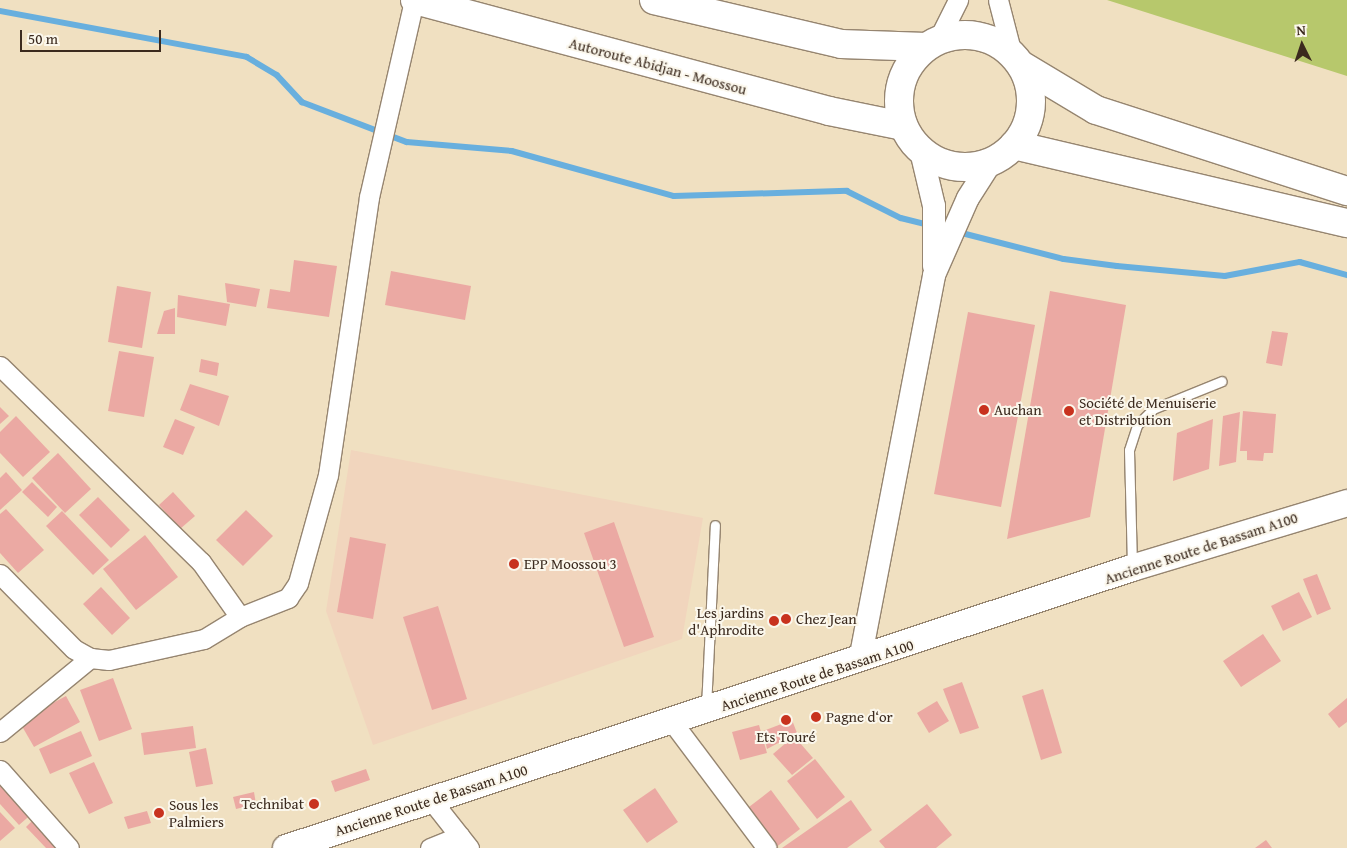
<!DOCTYPE html>
<html>
<head>
<meta charset="utf-8">
<style>
	body { margin:0 }
	#map { position:relative; width:1347px; height:848px; overflow:hidden; background:#f0e0c1; font-family:"Gentium Book Plus",serif }
	div>[style] { position:absolute }
	[style*='--x'] { left:calc(var(--x)*1px); top:calc(var(--y)*1px); width:calc(var(--w)*1px); rotate:calc(var(--a)*1deg) }
	.built>* { inset:0; background:#f1d5bd }
	.green>* { inset:0; background:#b7c86c }
	.stream>* { height:5.5px; margin:-2.75px; padding:0 2.75px; transform-origin:2.75px; border-radius:2.75px; background:#68afde }
	.building>* { inset:0; background:#eba9a3 }
	.roads { filter:drop-shadow(1px 0 #968570) drop-shadow(-1px 0 #968570) drop-shadow(0 1px #968570) drop-shadow(0 -1px #968570) }
	.service>* { height:9px; margin:-4.5px; padding:0 4.5px; transform-origin:4.5px; border-radius:4.5px; background:#fff }
	.minor>* { height:19px; margin:-9.5px; padding:0 9.5px; transform-origin:9.5px; border-radius:9.5px; background:#fff }
	.tertiary>* { height:22px; margin:-11px; padding:0 11px; transform-origin:11px; border-radius:11px; background:#fff }
	.secondary>* { height:26px; margin:-13px; padding:0 13px; transform-origin:13px; border-radius:13px; background:#fff }
	.trunk>* { height:28px; margin:-14px; padding:0 14px; transform-origin:14px; border-radius:14px; background:#fff }
	.trunk>.ring { margin:-14px; padding:0; box-sizing:content-box; background:none; border:28px solid #fff; border-radius:50% }
	.dots>* { width:14px; height:14px; translate:-50% -50%; box-sizing:border-box; border:2px solid #fbf7ec; border-radius:50% }
	span { translate:-50% -50%; white-space:nowrap; text-align:center; line-height:1.15; -webkit-text-stroke:4px #fbf7ec; paint-order:stroke }
	.street-label { font-size:15px; color:#3b2a1e }
	.poi-label { font-size:15px; color:#3b2a1e }
	.left { translate:0 -50%; text-align:left }
	.right { translate:-100% -50%; text-align:right }
	.north { position:absolute; left:1277px; top:20px; width:50px; height:50px; -webkit-text-stroke:4px #fbf7ec; paint-order:stroke; rotate:356deg; font-size:14px; font-weight:700; line-height:20px; text-align:center; color:#3b2a1e }
	.north::after { content:''; display:block; margin:auto; width:18px; height:22px; background:#3b2a1e; clip-path:polygon(50% 0,100% 100%,50% 72%,0 100%) }
	.scale { position:absolute; left:20px; top:30px; width:141px; height:22px; box-sizing:border-box; border:2px solid #3b2a1e; border-top:0; padding-left:6px; font-size:15px; line-height:18px; white-space:nowrap; color:#3b2a1e; -webkit-text-stroke:4px #fbf7ec; paint-order:stroke }
</style>
</head>
<body>
<div id="map">
	<div class="built">
		<div style="clip-path:polygon(351px 450px,703px 518px,682px 639px,373px 745px,326px 611px)"></div>
	</div>
	<div class="green">
		<div style="clip-path:polygon(1107px 0,1347px 0,1347px 76px)"></div>
	</div>
	<div class="stream">
		<div style="--x:0;--y:11;--w:251;--a:10.5"></div>
		<div style="--x:247;--y:57;--w:35;--a:31"></div>
		<div style="--x:277;--y:75;--w:37;--a:47"></div>
		<div style="--x:302;--y:102;--w:112;--a:20.9"></div>
		<div style="--x:407;--y:142;--w:105;--a:4.9"></div>
		<div style="--x:512;--y:151;--w:168;--a:15.5"></div>
		<div style="--x:674;--y:196;--w:173;--a:-1.7"></div>
		<div style="--x:847;--y:191;--w:60;--a:26.6"></div>
		<div style="--x:901;--y:218;--w:29;--a:14"></div>
		<div style="--x:958;--y:232;--w:109;--a:14.3"></div>
		<div style="--x:1064;--y:259;--w:53;--a:7.5"></div>
		<div style="--x:1117;--y:266;--w:108;--a:5.3"></div>
		<div style="--x:1225;--y:276;--w:76;--a:-10.6"></div>
		<div style="--x:1300;--y:262;--w:49;--a:15.5"></div>
	</div>
	<div class="building">
		<div style="clip-path:polygon(294px 260px,337px 266px,329px 317px,267px 308px,270px 289px,290px 292px)"></div>
		<div style="clip-path:polygon(391px 271px,471px 286px,465px 320px,385px 305px)"></div>
		<div style="clip-path:polygon(225px 283px,260px 289px,256px 307px,227px 302px)"></div>
		<div style="clip-path:polygon(117px 286px,151px 292px,142px 348px,108px 342px)"></div>
		<div style="clip-path:polygon(1050px 291px,1126px 305px,1090px 517px,1007px 539px)"></div>
		<div style="clip-path:polygon(178px 295px,230px 304px,226px 326px,177px 317px)"></div>
		<div style="clip-path:polygon(175px 308px,175px 334px,157px 334px,164px 311px)"></div>
		<div style="clip-path:polygon(968px 312px,1035px 325px,1001px 507px,934px 494px)"></div>
		<div style="clip-path:polygon(1272px 331px,1288px 333px,1282px 366px,1266px 363px)"></div>
		<div style="clip-path:polygon(119px 351px,154px 357px,144px 417px,108px 411px)"></div>
		<div style="clip-path:polygon(201px 359px,219px 363px,217px 376px,199px 372px)"></div>
		<div style="clip-path:polygon(190px 384px,229px 396px,219px 426px,180px 410px)"></div>
		<div style="clip-path:polygon(0 407px,9px 416px,0 424px)"></div>
		<div style="clip-path:polygon(1243px 411px,1276px 414px,1273px 453px,1264px 453px,1263px 461px,1247px 460px,1247px 451px,1240px 451px)"></div>
		<div style="clip-path:polygon(1240px 412px,1236px 462px,1219px 466px,1223px 416px)"></div>
		<div style="clip-path:polygon(16px 416px,50px 452px,23px 477px,0 453px,0 432px)"></div>
		<div style="clip-path:polygon(175px 419px,195px 427px,183px 455px,163px 447px)"></div>
		<div style="clip-path:polygon(1213px 419px,1209px 469px,1173px 481px,1177px 433px)"></div>
		<div style="clip-path:polygon(58px 453px,91px 489px,65px 513px,32px 478px)"></div>
		<div style="clip-path:polygon(6px 472px,22px 490px,0 510px,0 478px)"></div>
		<div style="clip-path:polygon(32px 482px,57px 507px,48px 517px,22px 492px)"></div>
		<div style="clip-path:polygon(173px 492px,195px 516px,180px 529px,159px 505px)"></div>
		<div style="clip-path:polygon(98px 497px,130px 530px,111px 548px,79px 515px)"></div>
		<div style="clip-path:polygon(6px 509px,44px 550px,18px 573px,0 553px,0 514px)"></div>
		<div style="clip-path:polygon(246px 510px,273px 536px,243px 566px,216px 540px)"></div>
		<div style="clip-path:polygon(62px 511px,109px 560px,93px 575px,46px 526px)"></div>
		<div style="clip-path:polygon(614px 522px,654px 637px,624px 647px,584px 533px)"></div>
		<div style="clip-path:polygon(145px 535px,178px 577px,136px 610px,103px 569px)"></div>
		<div style="clip-path:polygon(350px 537px,386px 544px,373px 619px,337px 612px)"></div>
		<div style="clip-path:polygon(1317px 574px,1331px 609px,1317px 615px,1303px 579px)"></div>
		<div style="clip-path:polygon(101px 587px,130px 618px,112px 635px,83px 604px)"></div>
		<div style="clip-path:polygon(1299px 592px,1312px 617px,1283px 631px,1271px 606px)"></div>
		<div style="clip-path:polygon(438px 606px,467px 699px,432px 710px,403px 617px)"></div>
		<div style="clip-path:polygon(1263px 634px,1281px 661px,1241px 687px,1223px 661px)"></div>
		<div style="clip-path:polygon(113px 678px,132px 729px,99px 741px,80px 690px)"></div>
		<div style="clip-path:polygon(962px 682px,979px 728px,960px 734px,943px 689px)"></div>
		<div style="clip-path:polygon(1043px 689px,1062px 753px,1041px 760px,1022px 696px)"></div>
		<div style="clip-path:polygon(66px 696px,80px 722px,34px 747px,19px 721px)"></div>
		<div style="clip-path:polygon(1347px 698px,1347px 722px,1339px 728px,1328px 714px)"></div>
		<div style="clip-path:polygon(937px 701px,949px 721px,929px 733px,917px 713px)"></div>
		<div style="clip-path:polygon(792px 720px,797px 733px,767px 749px,763px 731px)"></div>
		<div style="clip-path:polygon(759px 725px,767px 753px,740px 760px,732px 732px)"></div>
		<div style="clip-path:polygon(193px 726px,196px 748px,144px 755px,141px 733px)"></div>
		<div style="clip-path:polygon(81px 731px,92px 756px,50px 774px,39px 749px)"></div>
		<div style="clip-path:polygon(794px 736px,813px 758px,792px 775px,773px 754px)"></div>
		<div style="clip-path:polygon(206px 748px,213px 784px,196px 787px,189px 752px)"></div>
		<div style="clip-path:polygon(815px 759px,845px 797px,817px 819px,787px 781px)"></div>
		<div style="clip-path:polygon(94px 762px,113px 803px,89px 814px,69px 773px)"></div>
		<div style="clip-path:polygon(366px 769px,370px 780px,335px 792px,331px 781px)"></div>
		<div style="clip-path:polygon(0 779px,34px 812px,19px 825px,0 804px)"></div>
		<div style="clip-path:polygon(655px 788px,678px 822px,647px 843px,623px 810px)"></div>
		<div style="clip-path:polygon(771px 790px,800px 829px,775px 848px,745px 810px)"></div>
		<div style="clip-path:polygon(254px 792px,256px 804px,236px 809px,233px 797px)"></div>
		<div style="clip-path:polygon(851px 800px,872px 830px,847px 848px,782px 848px)"></div>
		<div style="clip-path:polygon(927px 804px,952px 835px,936px 848px,885px 848px,879px 841px)"></div>
		<div style="clip-path:polygon(147px 811px,151px 823px,128px 829px,124px 817px)"></div>
		<div style="clip-path:polygon(0 812px,15px 828px,0 841px)"></div>
		<div style="clip-path:polygon(35px 818px,60px 848px,46px 848px,26px 827px)"></div>
		<div style="clip-path:polygon(1266px 840px,1272px 848px,1255px 848px)"></div>
	</div>
	<div class="roads">
		<div class="service">
			<div style="--x:1132;--y:565;--w:115;--a:-91.5"></div>
			<div style="--x:1129;--y:450;--w:26;--a:-72"></div>
			<div style="--x:1137;--y:425;--w:23;--a:-45"></div>
			<div style="--x:1153;--y:409;--w:74;--a:-22.1"></div>
			<div style="--x:706;--y:707;--w:182;--a:-87.2"></div>
		</div>
		<div class="minor">
			<div style="--x:998;--y:0;--w:56;--a:75.5"></div>
			<div style="--x:938;--y:40;--w:45;--a:-63.4"></div>
			<div style="--x:0;--y:366;--w:281;--a:44.3"></div>
			<div style="--x:201;--y:562;--w:67;--a:54.7"></div>
			<div style="--x:0;--y:574;--w:105;--a:45.4"></div>
			<div style="--x:74;--y:649;--w:18;--a:29"></div>
			<div style="--x:90;--y:658;--w:19;--a:6"></div>
			<div style="--x:109;--y:660;--w:97;--a:-12.5"></div>
			<div style="--x:204;--y:639;--w:42;--a:-31.4"></div>
			<div style="--x:240;--y:617;--w:52;--a:-21.6"></div>
			<div style="--x:288;--y:598;--w:18;--a:-56"></div>
			<div style="--x:298;--y:583;--w:112;--a:-74.5"></div>
			<div style="--x:328;--y:475;--w:281;--a:-81.6"></div>
			<div style="--x:369;--y:197;--w:202;--a:-77.1"></div>
			<div style="--x:673;--y:723;--w:156;--a:53.1"></div>
			<div style="--x:0;--y:732;--w:117;--a:-39.4"></div>
			<div style="--x:0;--y:770;--w:104;--a:48.5"></div>
			<div style="--x:432;--y:801;--w:60;--a:51.8"></div>
			<div style="--x:430;--y:848;--w:32;--a:-22"></div>
		</div>
		<div class="tertiary">
			<div style="--x:921;--y:151;--w:57;--a:76.7"></div>
			<div style="--x:934;--y:206;--w:60;--a:90"></div>
			<div style="--x:860;--y:660;--w:392;--a:-79.1"></div>
			<div style="--x:934;--y:275;--w:84;--a:-66.2"></div>
			<div style="--x:968;--y:198;--w:43;--a:-57.4"></div>
		</div>
		<div class="secondary">
			<div style="--x:286;--y:848;--w:891;--a:-18.31"></div>
			<div style="--x:1132;--y:568;--w:225;--a:-16.8"></div>
		</div>
		<div class="trunk">
			<div style="--x:415;--y:0;--w:429;--a:15"></div>
			<div style="--x:829;--y:111;--w:76;--a:11.5"></div>
			<div style="--x:654;--y:0;--w:192;--a:13.2"></div>
			<div style="--x:841;--y:44;--w:85;--a:2"></div>
			<div class="ring" style="left:899px;top:35px;width:104px;height:104px"></div>
			<div style="--x:1021;--y:65;--w:87;--a:31"></div>
			<div style="--x:1096;--y:110;--w:264;--a:17.9"></div>
			<div style="--x:1014;--y:145;--w:342;--a:13.2"></div>
		</div>
	</div>
	<div class="dots">
		<div style="left:984px;top:410px;background:#c8321e"></div>
		<div style="left:1069px;top:411px;background:#c8321e"></div>
		<div style="left:514px;top:564px;background:#c8321e"></div>
		<div style="left:786px;top:619px;background:#c8321e"></div>
		<div style="left:774px;top:621px;background:#c8321e"></div>
		<div style="left:816px;top:717px;background:#c8321e"></div>
		<div style="left:786px;top:720px;background:#c8321e"></div>
		<div style="left:314px;top:804px;background:#c8321e"></div>
		<div style="left:159px;top:813px;background:#c8321e"></div>
	</div>
	<div class="street-label">
		<span style="left:658px;top:66px;rotate:15deg">Autoroute Abidjan - Moossou</span>
		<span style="left:1201px;top:548px;rotate:-18deg">Ancienne Route de Bassam A100</span>
		<span style="left:817px;top:675px;rotate:-18deg">Ancienne Route de Bassam A100</span>
		<span style="left:431px;top:800px;rotate:-18deg">Ancienne Route de Bassam A100</span>
	</div>
	<div class="poi-label">
		<span class="left" style="left:1079px;top:411px">Société de Menuiserie<br>et Distribution</span>
		<span class="left" style="left:994px;top:410px">Auchan</span>
		<span class="left" style="left:524px;top:564px">EPP Moossou 3</span>
		<span class="right" style="left:764px;top:621px">Les jardins<br>d'Aphrodite</span>
		<span class="left" style="left:796px;top:619px">Chez Jean</span>
		<span class="left" style="left:826px;top:717px">Pagne d‘or</span>
		<span style="left:786px;top:737px">Ets Touré</span>
		<span class="left" style="left:169px;top:813px">Sous les<br>Palmiers</span>
		<span class="right" style="left:304px;top:804px">Technibat</span>
	</div>
	<div class="north">N</div>
	<div class="scale">50 m</div>
</div>
</body>
</html>
